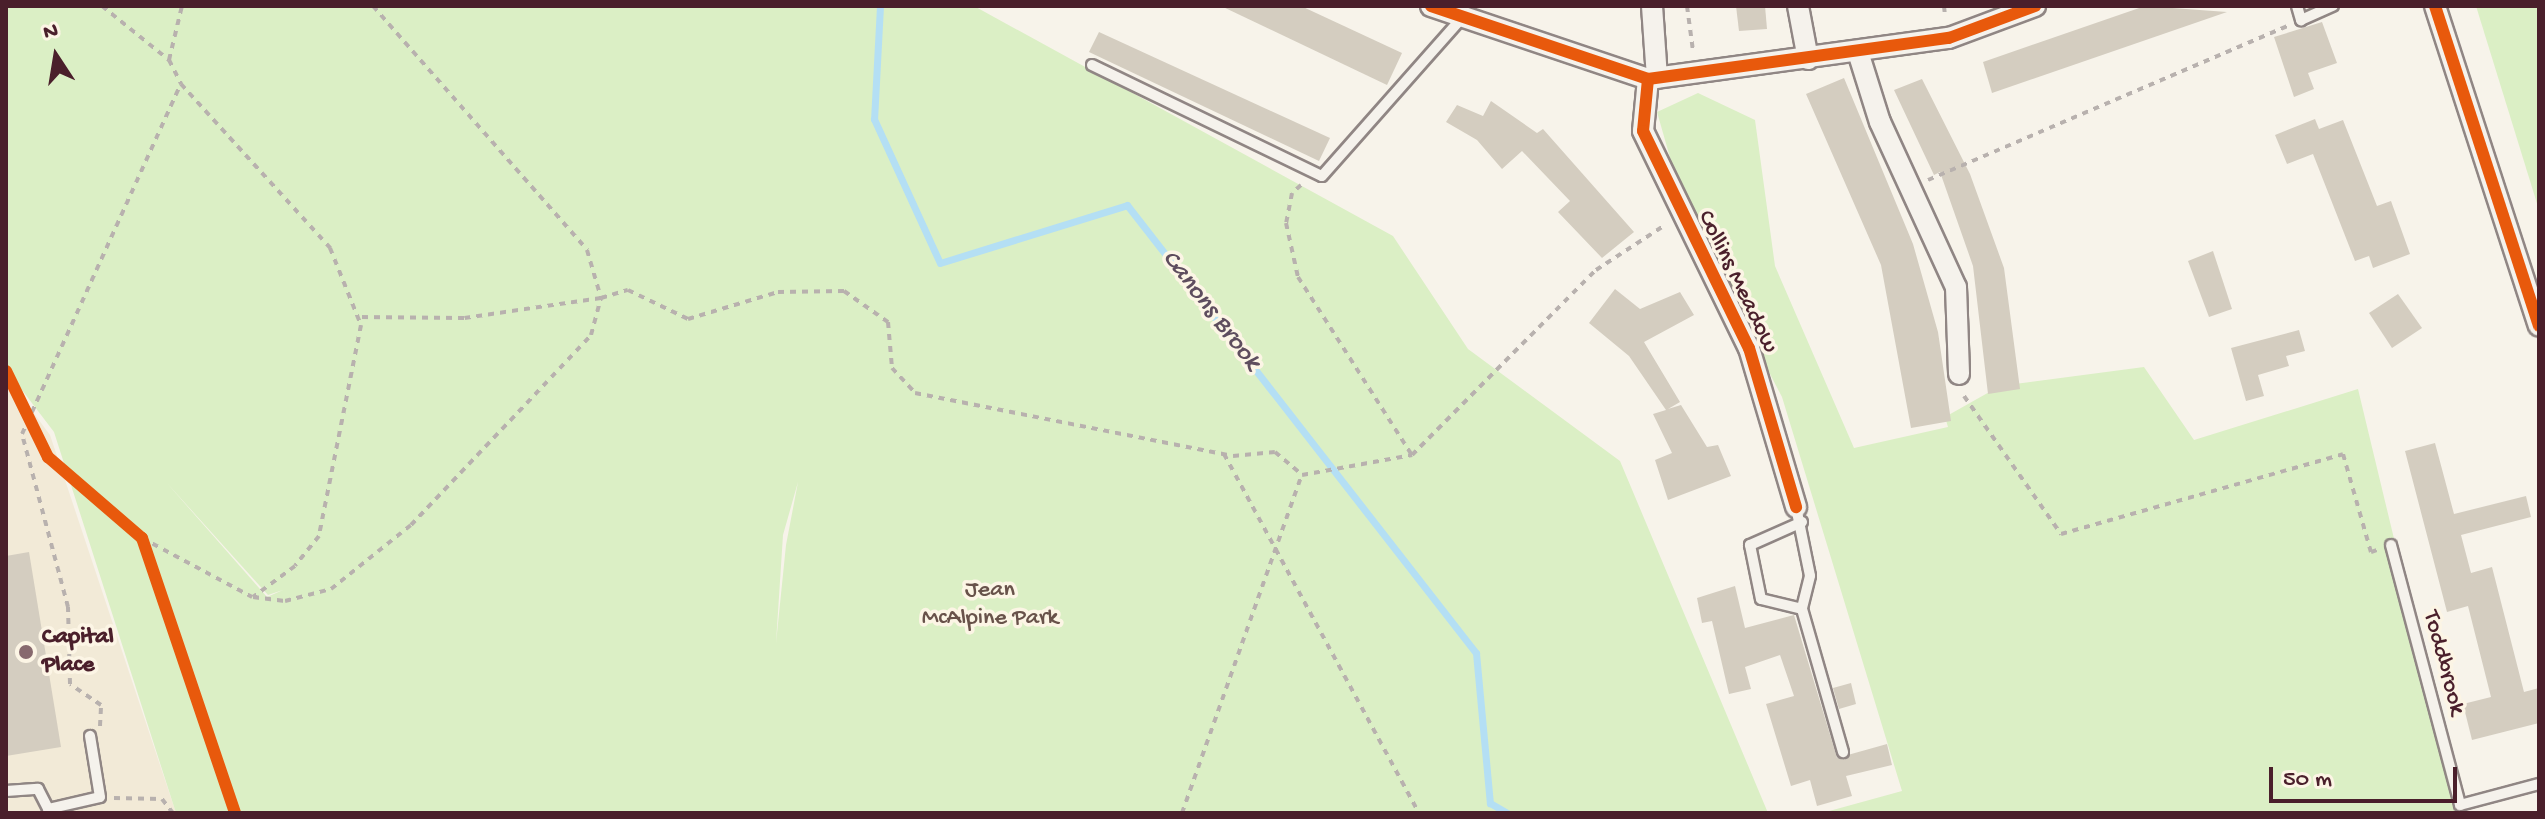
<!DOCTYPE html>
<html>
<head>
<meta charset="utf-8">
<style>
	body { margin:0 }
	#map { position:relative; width:2545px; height:819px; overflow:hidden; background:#f7f3ea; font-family:"Gochi Hand",sans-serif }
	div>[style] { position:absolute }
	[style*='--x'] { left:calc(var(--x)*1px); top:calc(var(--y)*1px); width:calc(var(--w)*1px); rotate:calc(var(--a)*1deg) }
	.built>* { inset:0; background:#f2ead7 }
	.green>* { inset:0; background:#dbefc5 }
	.stream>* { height:7px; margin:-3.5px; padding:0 3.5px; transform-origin:3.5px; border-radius:3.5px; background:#b4dff4 }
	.building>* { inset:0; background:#d4cdc0 }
	.path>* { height:4px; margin-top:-2px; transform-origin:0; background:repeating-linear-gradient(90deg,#b8b1ae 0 6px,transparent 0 12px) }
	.roads { filter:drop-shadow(2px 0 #908684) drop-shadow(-2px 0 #908684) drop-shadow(0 2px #908684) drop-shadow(0 -2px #908684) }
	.lane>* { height:10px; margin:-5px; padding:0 5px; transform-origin:5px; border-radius:5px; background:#f5f2ec }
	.street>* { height:20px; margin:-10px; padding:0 10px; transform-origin:10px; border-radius:10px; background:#f5f2ec }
	.cycleway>* { height:12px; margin:-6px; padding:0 6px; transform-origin:6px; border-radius:6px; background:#e8590c }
	.dots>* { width:22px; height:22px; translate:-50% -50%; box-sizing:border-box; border:4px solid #fcf5e5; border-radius:50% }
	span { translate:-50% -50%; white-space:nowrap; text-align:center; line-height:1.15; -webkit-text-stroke:7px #fcf5e5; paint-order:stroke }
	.street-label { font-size:24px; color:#4a1f2b }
	.park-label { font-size:24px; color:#68524a }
	.poi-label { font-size:24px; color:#4a1f2b; font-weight:700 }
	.left { translate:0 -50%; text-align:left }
	.water-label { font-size:26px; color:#5e4d5e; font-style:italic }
	.frame { position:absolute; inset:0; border:8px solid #4a1f2b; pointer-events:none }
	.north { position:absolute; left:16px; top:16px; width:80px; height:80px; -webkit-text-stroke:6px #fcf5e5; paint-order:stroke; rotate:348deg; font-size:22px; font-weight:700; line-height:32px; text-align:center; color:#4a1f2b }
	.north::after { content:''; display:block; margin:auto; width:28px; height:36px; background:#4a1f2b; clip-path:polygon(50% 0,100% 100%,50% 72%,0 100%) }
	.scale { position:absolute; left:2269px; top:767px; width:188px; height:36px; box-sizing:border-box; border:4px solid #4a1f2b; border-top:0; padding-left:10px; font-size:24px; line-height:28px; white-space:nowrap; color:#4a1f2b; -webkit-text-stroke:6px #fcf5e5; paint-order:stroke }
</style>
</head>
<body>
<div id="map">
	<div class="built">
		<div style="clip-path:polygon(6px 376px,50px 435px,176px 813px,6px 813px)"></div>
	</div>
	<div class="green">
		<div style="clip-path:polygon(evenodd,6px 6px,974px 6px,1393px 236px,1468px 349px,1620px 461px,1768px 813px,176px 813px,54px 432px,6px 369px,6px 6px,166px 482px,268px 595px,283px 590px,267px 597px,166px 482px,6px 6px,798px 482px,786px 545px,776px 643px,783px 535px,798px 482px)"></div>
		<div style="clip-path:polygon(2476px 6px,2539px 6px,2539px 210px)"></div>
		<div style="clip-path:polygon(1698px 93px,1755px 120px,1775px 266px,1854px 448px,1948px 427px,1945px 417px,2000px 386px,2144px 367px,2194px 440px,2358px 389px,2460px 813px,1822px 813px,1902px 791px,1782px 397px,1685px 210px,1657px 112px)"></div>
	</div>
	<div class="stream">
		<div style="--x:880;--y:6;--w:113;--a:93"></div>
		<div style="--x:874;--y:119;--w:158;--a:65.4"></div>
		<div style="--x:940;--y:263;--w:196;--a:-17.2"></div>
		<div style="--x:1127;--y:205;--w:568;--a:52.08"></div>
		<div style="--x:1476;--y:653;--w:151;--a:84.7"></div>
		<div style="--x:1490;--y:803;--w:20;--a:30"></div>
	</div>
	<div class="building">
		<div style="clip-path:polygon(1221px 6px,1301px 6px,1402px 53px,1387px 85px)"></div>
		<div style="clip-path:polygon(1736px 6px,1765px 6px,1767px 29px,1739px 31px)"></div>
		<div style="clip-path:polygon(2145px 6px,2227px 12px,1992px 93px,1983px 62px)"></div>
		<div style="clip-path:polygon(2322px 22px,2337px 63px,2308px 73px,2314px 89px,2294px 97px,2274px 37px)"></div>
		<div style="clip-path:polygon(1099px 32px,1330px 138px,1319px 161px,1089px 52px)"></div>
		<div style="clip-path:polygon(1844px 78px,1913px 244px,1938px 332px,1951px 421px,1911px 428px,1881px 265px,1806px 94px)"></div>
		<div style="clip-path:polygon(1922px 79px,1970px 174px,2004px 268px,2020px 389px,1988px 394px,1973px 266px,1940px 172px,1934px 175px,1894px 90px)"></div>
		<div style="clip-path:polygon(1491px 101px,1537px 133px,1543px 129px,1634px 232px,1602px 258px,1558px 212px,1570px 201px,1522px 151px,1502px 169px,1477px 140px,1446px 122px,1457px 105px,1483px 116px)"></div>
		<div style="clip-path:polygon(2315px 119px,2319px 129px,2343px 120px,2377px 206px,2391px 201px,2410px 254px,2373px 268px,2369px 256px,2355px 261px,2313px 154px,2287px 164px,2275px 135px)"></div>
		<div style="clip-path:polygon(2213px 251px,2232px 309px,2209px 317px,2188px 261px)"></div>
		<div style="clip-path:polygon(1615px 289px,1640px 309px,1680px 292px,1694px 315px,1644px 342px,1680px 402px,1668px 409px,1681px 405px,1707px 447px,1718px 445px,1731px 476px,1668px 500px,1655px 460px,1672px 453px,1653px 414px,1666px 410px,1629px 356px,1589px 323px)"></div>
		<div style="clip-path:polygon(2398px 294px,2422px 328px,2392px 348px,2369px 313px)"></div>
		<div style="clip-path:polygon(2299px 330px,2305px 351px,2286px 356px,2289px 366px,2258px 375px,2264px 396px,2246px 401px,2231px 348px)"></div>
		<div style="clip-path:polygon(2435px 443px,2454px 514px,2526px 496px,2531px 517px,2461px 535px,2471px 573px,2492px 567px,2524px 692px,2539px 688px,2539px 723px,2472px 740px,2463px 704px,2491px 697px,2468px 606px,2447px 612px,2405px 451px)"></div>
		<div style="clip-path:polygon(29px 552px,61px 747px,6px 756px,6px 556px)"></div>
		<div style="clip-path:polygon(1735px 586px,1745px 628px,1794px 615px,1837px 758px,1887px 744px,1892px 765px,1846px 776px,1852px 796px,1817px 806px,1810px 780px,1791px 786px,1766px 704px,1794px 696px,1780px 655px,1745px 667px,1751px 689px,1729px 694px,1712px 621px,1702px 623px,1697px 598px)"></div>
		<div style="clip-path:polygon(1851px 683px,1856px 704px,1839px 709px,1833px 688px)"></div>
	</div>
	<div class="path">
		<div style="--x:102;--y:6;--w:86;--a:38.9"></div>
		<div style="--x:169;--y:60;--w:27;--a:63"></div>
		<div style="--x:181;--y:84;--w:222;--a:47.7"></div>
		<div style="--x:330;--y:248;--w:83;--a:68.1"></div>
		<div style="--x:361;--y:325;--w:215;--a:101.3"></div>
		<div style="--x:319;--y:536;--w:38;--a:129"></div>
		<div style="--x:295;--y:566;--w:52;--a:143.6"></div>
		<div style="--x:253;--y:597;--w:32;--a:7"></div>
		<div style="--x:285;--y:601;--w:48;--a:-14.6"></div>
		<div style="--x:331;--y:589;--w:102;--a:-38.7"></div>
		<div style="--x:411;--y:525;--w:262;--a:-46.5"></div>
		<div style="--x:591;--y:335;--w:38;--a:-75"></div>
		<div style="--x:601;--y:298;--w:138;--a:171.7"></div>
		<div style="--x:464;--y:318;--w:106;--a:-179.5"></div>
		<div style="--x:373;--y:6;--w:325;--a:48.7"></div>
		<div style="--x:587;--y:250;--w:50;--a:73.7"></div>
		<div style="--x:601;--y:298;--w:28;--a:-17"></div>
		<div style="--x:628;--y:290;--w:67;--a:25.8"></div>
		<div style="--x:688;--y:319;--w:94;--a:-16.7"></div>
		<div style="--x:778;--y:292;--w:66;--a:-0.9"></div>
		<div style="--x:844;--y:291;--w:54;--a:35.2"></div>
		<div style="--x:888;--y:322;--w:46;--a:85"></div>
		<div style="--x:892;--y:368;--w:34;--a:47"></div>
		<div style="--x:915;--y:393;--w:324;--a:11.2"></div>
		<div style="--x:1233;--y:456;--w:42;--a:-5.4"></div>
		<div style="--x:1275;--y:452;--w:35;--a:40"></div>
		<div style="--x:1687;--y:6;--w:45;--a:82.4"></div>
		<div style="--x:1944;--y:6;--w:10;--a:84"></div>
		<div style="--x:169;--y:60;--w:56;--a:-76.5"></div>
		<div style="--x:1928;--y:180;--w:392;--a:-23.2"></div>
		<div style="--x:1301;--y:185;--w:12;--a:138"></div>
		<div style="--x:1292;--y:193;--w:31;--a:101"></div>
		<div style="--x:1286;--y:223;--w:55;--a:77.5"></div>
		<div style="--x:1298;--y:277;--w:211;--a:57.4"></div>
		<div style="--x:1964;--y:396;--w:169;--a:54.9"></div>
		<div style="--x:2061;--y:534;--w:293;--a:-15.8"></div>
		<div style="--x:2343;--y:454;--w:102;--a:74.1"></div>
		<div style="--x:2371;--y:552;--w:6;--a:-18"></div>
		<div style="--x:1224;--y:454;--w:409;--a:61.5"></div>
		<div style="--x:142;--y:538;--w:125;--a:28.2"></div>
		<div style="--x:100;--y:726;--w:21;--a:-87"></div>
		<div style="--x:101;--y:705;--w:37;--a:-146"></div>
		<div style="--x:70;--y:684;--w:77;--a:-91.5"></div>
		<div style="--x:68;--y:607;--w:179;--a:-104.9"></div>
		<div style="--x:22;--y:434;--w:384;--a:-65.6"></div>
		<div style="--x:114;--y:798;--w:48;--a:1.2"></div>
		<div style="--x:162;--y:799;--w:18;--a:52"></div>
		<div style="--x:1182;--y:813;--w:359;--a:-70.5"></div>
		<div style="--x:1302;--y:475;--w:112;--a:-10.3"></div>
		<div style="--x:1412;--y:455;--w:261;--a:-45.2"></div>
		<div style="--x:1596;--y:270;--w:82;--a:-33.1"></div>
	</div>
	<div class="roads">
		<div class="lane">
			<div style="--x:2297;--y:6;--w:15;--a:74"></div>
			<div style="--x:2301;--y:20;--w:35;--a:-24"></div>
			<div style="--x:1092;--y:65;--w:255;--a:25.8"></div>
			<div style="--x:1322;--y:176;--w:210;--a:-48.5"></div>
			<div style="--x:1796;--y:507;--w:70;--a:78.5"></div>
			<div style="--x:1810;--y:576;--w:34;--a:104"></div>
			<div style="--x:1802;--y:609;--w:149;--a:74"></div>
			<div style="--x:1802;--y:522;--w:57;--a:156.1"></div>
			<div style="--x:1750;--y:545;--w:55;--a:78.5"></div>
			<div style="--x:1761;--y:599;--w:42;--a:13.7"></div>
			<div style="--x:2391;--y:545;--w:269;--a:75.1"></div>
			<div style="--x:2460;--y:805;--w:82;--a:-14.9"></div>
			<div style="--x:6;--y:791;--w:32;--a:-4"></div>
			<div style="--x:38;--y:789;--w:22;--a:63"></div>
			<div style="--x:48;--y:809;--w:53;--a:-13"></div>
			<div style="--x:100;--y:797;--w:62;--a:-99.3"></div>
		</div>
		<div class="street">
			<div style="--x:1431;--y:6;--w:229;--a:18.6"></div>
			<div style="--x:1648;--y:79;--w:304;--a:-7.8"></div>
			<div style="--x:1949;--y:38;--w:92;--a:-20.4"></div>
			<div style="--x:1652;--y:6;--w:72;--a:86"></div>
			<div style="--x:1798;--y:6;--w:54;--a:79.3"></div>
			<div style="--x:2435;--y:6;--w:336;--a:72"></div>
			<div style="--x:1858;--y:52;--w:73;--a:72.6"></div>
			<div style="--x:1880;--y:122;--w:182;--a:65.3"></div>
			<div style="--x:1956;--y:287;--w:87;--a:88"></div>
			<div style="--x:1648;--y:79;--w:52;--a:95.5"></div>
			<div style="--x:1643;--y:131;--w:242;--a:64"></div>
			<div style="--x:1749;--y:348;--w:166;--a:73.5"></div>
		</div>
	</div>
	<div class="cycleway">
		<div style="--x:1431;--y:6;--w:229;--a:18.6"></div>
		<div style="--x:1648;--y:79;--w:304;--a:-7.8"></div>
		<div style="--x:1949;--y:38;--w:92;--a:-20.4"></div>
		<div style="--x:2435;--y:6;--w:336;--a:72"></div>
		<div style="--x:1648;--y:79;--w:52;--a:95.5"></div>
		<div style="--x:1643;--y:131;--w:242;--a:64"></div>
		<div style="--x:1749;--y:348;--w:166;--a:73.5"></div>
		<div style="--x:6;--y:371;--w:96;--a:64"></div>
		<div style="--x:48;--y:457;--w:124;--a:40.8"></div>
		<div style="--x:142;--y:538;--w:290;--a:71.3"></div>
	</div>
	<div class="dots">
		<div style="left:26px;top:652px;background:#87696e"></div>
	</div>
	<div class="street-label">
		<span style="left:1737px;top:282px;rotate:64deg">Collins Meadow</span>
		<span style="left:2443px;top:663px;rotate:75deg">Toddbrook</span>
	</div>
	<div class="park-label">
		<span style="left:990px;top:605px">Jean<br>McAlpine Park</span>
	</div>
	<div class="poi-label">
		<span class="left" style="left:42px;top:652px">Capital<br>Place</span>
	</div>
	<div class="water-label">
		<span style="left:1210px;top:311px;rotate:52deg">Canons Brook</span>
	</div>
	<div class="frame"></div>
	<div class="north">N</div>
	<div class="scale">50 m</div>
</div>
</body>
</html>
